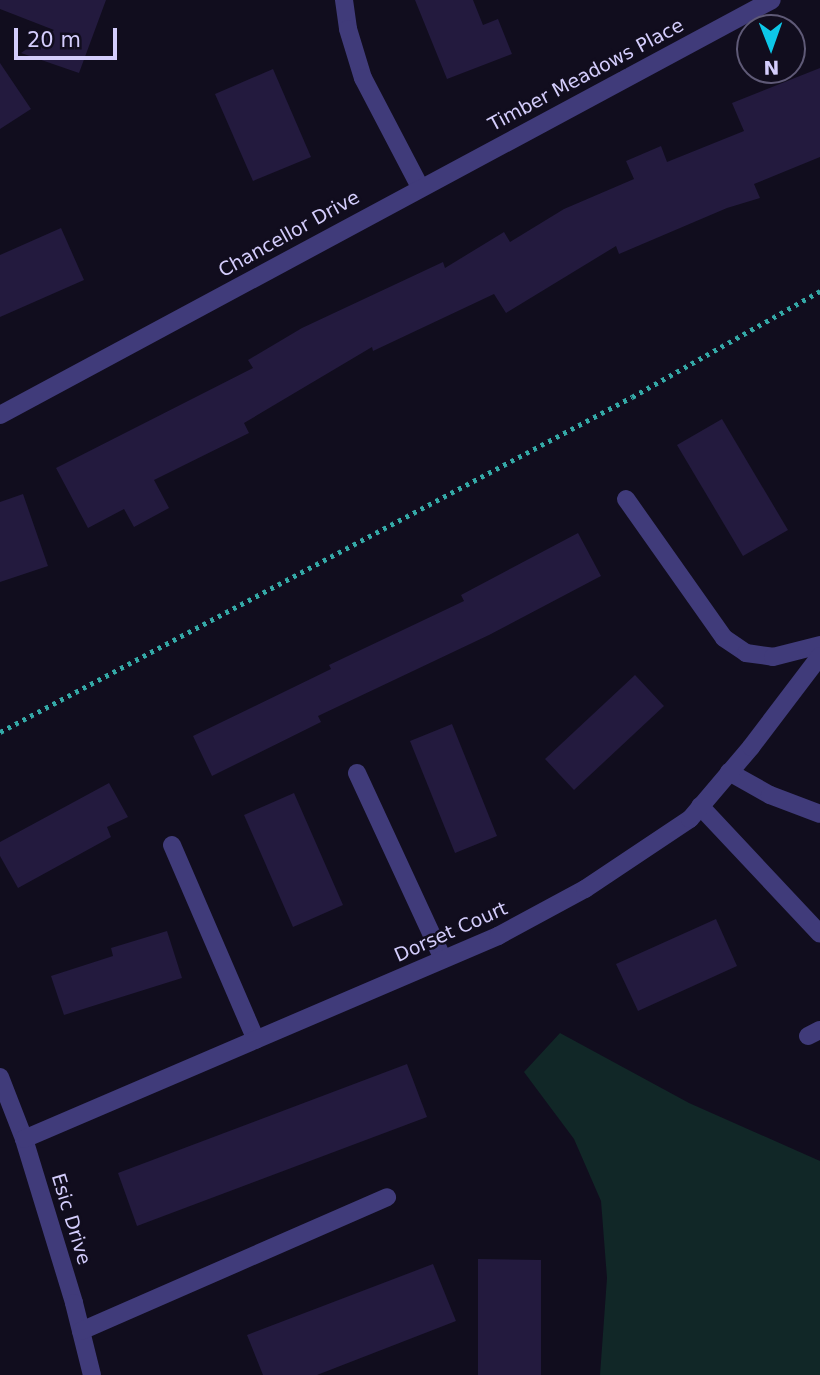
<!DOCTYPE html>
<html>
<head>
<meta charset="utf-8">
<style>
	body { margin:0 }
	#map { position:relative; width:820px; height:1375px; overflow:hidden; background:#110d1e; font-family:"DejaVu Sans",sans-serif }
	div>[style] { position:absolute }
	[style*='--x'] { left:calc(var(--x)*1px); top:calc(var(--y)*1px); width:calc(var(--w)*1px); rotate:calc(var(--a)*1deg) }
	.green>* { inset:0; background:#112727 }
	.building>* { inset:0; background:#231a3e }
	.path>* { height:4.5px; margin-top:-2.25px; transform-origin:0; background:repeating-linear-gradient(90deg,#34a9a7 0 3.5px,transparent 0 8.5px) }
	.minor>* { height:18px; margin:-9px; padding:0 9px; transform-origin:9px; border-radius:9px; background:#403b7a }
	span { translate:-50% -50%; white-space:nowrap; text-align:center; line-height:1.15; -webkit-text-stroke:5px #110d1e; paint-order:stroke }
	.street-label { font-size:19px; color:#d4cdfc }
	.north { position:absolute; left:736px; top:14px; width:70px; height:70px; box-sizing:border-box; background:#110d1e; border:2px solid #5f5a77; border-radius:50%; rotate:179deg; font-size:19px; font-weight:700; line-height:28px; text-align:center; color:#d4cdfc }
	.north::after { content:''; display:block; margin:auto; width:24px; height:32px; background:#0dc7e8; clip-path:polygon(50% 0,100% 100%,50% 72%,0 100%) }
	.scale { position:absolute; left:14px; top:28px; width:103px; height:32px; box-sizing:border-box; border:4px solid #d4cdfc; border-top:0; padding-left:9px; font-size:21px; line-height:24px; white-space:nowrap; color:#d4cdfc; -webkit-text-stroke:5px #110d1e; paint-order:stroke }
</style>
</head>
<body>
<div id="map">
	<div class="green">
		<div style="clip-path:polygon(560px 1033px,689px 1103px,820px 1161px,820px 1375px,600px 1375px,607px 1278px,601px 1201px,574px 1139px,524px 1072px)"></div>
	</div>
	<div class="building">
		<div style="clip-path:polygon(0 0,106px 0,79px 73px,21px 53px,54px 30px,0 9px)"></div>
		<div style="clip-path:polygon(415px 0,473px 0,483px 25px,498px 19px,512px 54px,447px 79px)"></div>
		<div style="clip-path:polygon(0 63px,31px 109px,0 129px)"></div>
		<div style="clip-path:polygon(820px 68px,820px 157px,754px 184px,760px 198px,727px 208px,619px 254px,616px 246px,506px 313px,494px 294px,373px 351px,372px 347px,244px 423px,249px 433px,154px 480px,169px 508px,134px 527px,124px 509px,88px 528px,56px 468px,253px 368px,248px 360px,302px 328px,443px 262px,445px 268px,504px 232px,510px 242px,564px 209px,634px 179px,626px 161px,661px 146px,667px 162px,744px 131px,732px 103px)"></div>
		<div style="clip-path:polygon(273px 69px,311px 157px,253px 181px,215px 94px)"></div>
		<div style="clip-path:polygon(61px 228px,84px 280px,0 317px,0 255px)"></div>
		<div style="clip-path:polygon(722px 419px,788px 530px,743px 556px,677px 445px)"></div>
		<div style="clip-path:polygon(23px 494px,48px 566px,0 582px,0 502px)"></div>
		<div style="clip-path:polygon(578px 533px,601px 576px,489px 635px,318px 716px,321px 722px,212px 776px,193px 736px,331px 669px,329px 665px,464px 601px,461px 595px)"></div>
		<div style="clip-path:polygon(635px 675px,664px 706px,574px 790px,545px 759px)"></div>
		<div style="clip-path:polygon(452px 724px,497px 836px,455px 853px,410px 741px)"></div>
		<div style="clip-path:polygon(109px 783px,128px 817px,107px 827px,111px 837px,18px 888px,0 856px,0 842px)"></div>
		<div style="clip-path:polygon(294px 793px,343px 905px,293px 927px,244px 815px)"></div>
		<div style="clip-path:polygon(716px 919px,737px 966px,638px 1011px,616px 964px)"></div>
		<div style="clip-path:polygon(167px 931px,182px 978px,64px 1015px,51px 976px,113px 956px,111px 948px)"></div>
		<div style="clip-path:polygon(407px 1064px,427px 1117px,137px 1226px,118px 1173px)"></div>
		<div style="clip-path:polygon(478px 1259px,541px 1260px,541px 1375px,478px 1375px)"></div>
		<div style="clip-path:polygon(433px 1264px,456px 1321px,317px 1375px,263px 1375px,247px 1335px)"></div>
	</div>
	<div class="path">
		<div style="--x:0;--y:732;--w:715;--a:-27.93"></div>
		<div style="--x:632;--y:397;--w:216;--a:-29.4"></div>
	</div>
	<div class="minor">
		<div style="--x:344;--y:0;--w:29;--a:82"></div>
		<div style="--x:348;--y:29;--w:51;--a:73"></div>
		<div style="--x:363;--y:78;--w:123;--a:62.4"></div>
		<div style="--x:0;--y:415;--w:876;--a:-28.26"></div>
		<div style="--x:626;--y:499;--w:170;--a:54.8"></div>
		<div style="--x:724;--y:638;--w:27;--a:34"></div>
		<div style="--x:746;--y:653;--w:27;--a:8"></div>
		<div style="--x:773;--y:657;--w:49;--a:-14.3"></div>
		<div style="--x:729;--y:772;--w:47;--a:29.3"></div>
		<div style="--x:770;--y:795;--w:53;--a:20.8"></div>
		<div style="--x:357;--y:773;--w:205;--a:65.2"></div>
		<div style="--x:700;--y:806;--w:175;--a:46.8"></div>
		<div style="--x:172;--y:845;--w:212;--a:66.7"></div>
		<div style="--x:808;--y:1036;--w:13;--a:-27"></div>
		<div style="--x:0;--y:1077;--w:66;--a:68.8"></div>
		<div style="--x:24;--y:1139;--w:171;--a:73"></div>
		<div style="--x:74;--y:1303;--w:74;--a:76"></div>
		<div style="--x:24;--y:1139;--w:516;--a:-23.18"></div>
		<div style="--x:498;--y:936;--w:99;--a:-28.4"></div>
		<div style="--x:585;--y:889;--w:126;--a:-33.7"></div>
		<div style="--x:690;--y:819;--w:94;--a:-49.7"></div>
		<div style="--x:751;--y:747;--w:114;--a:-52.8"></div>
		<div style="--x:81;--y:1331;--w:334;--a:-23.6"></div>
	</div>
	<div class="street-label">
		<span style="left:586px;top:75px;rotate:-28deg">Timber Meadows Place</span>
		<span style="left:289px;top:234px;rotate:-29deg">Chancellor Drive</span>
		<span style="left:451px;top:932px;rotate:-24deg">Dorset Court</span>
		<span style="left:71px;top:1219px;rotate:73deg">Esic Drive</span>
	</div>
	<div class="north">N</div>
	<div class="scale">20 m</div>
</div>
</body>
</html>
